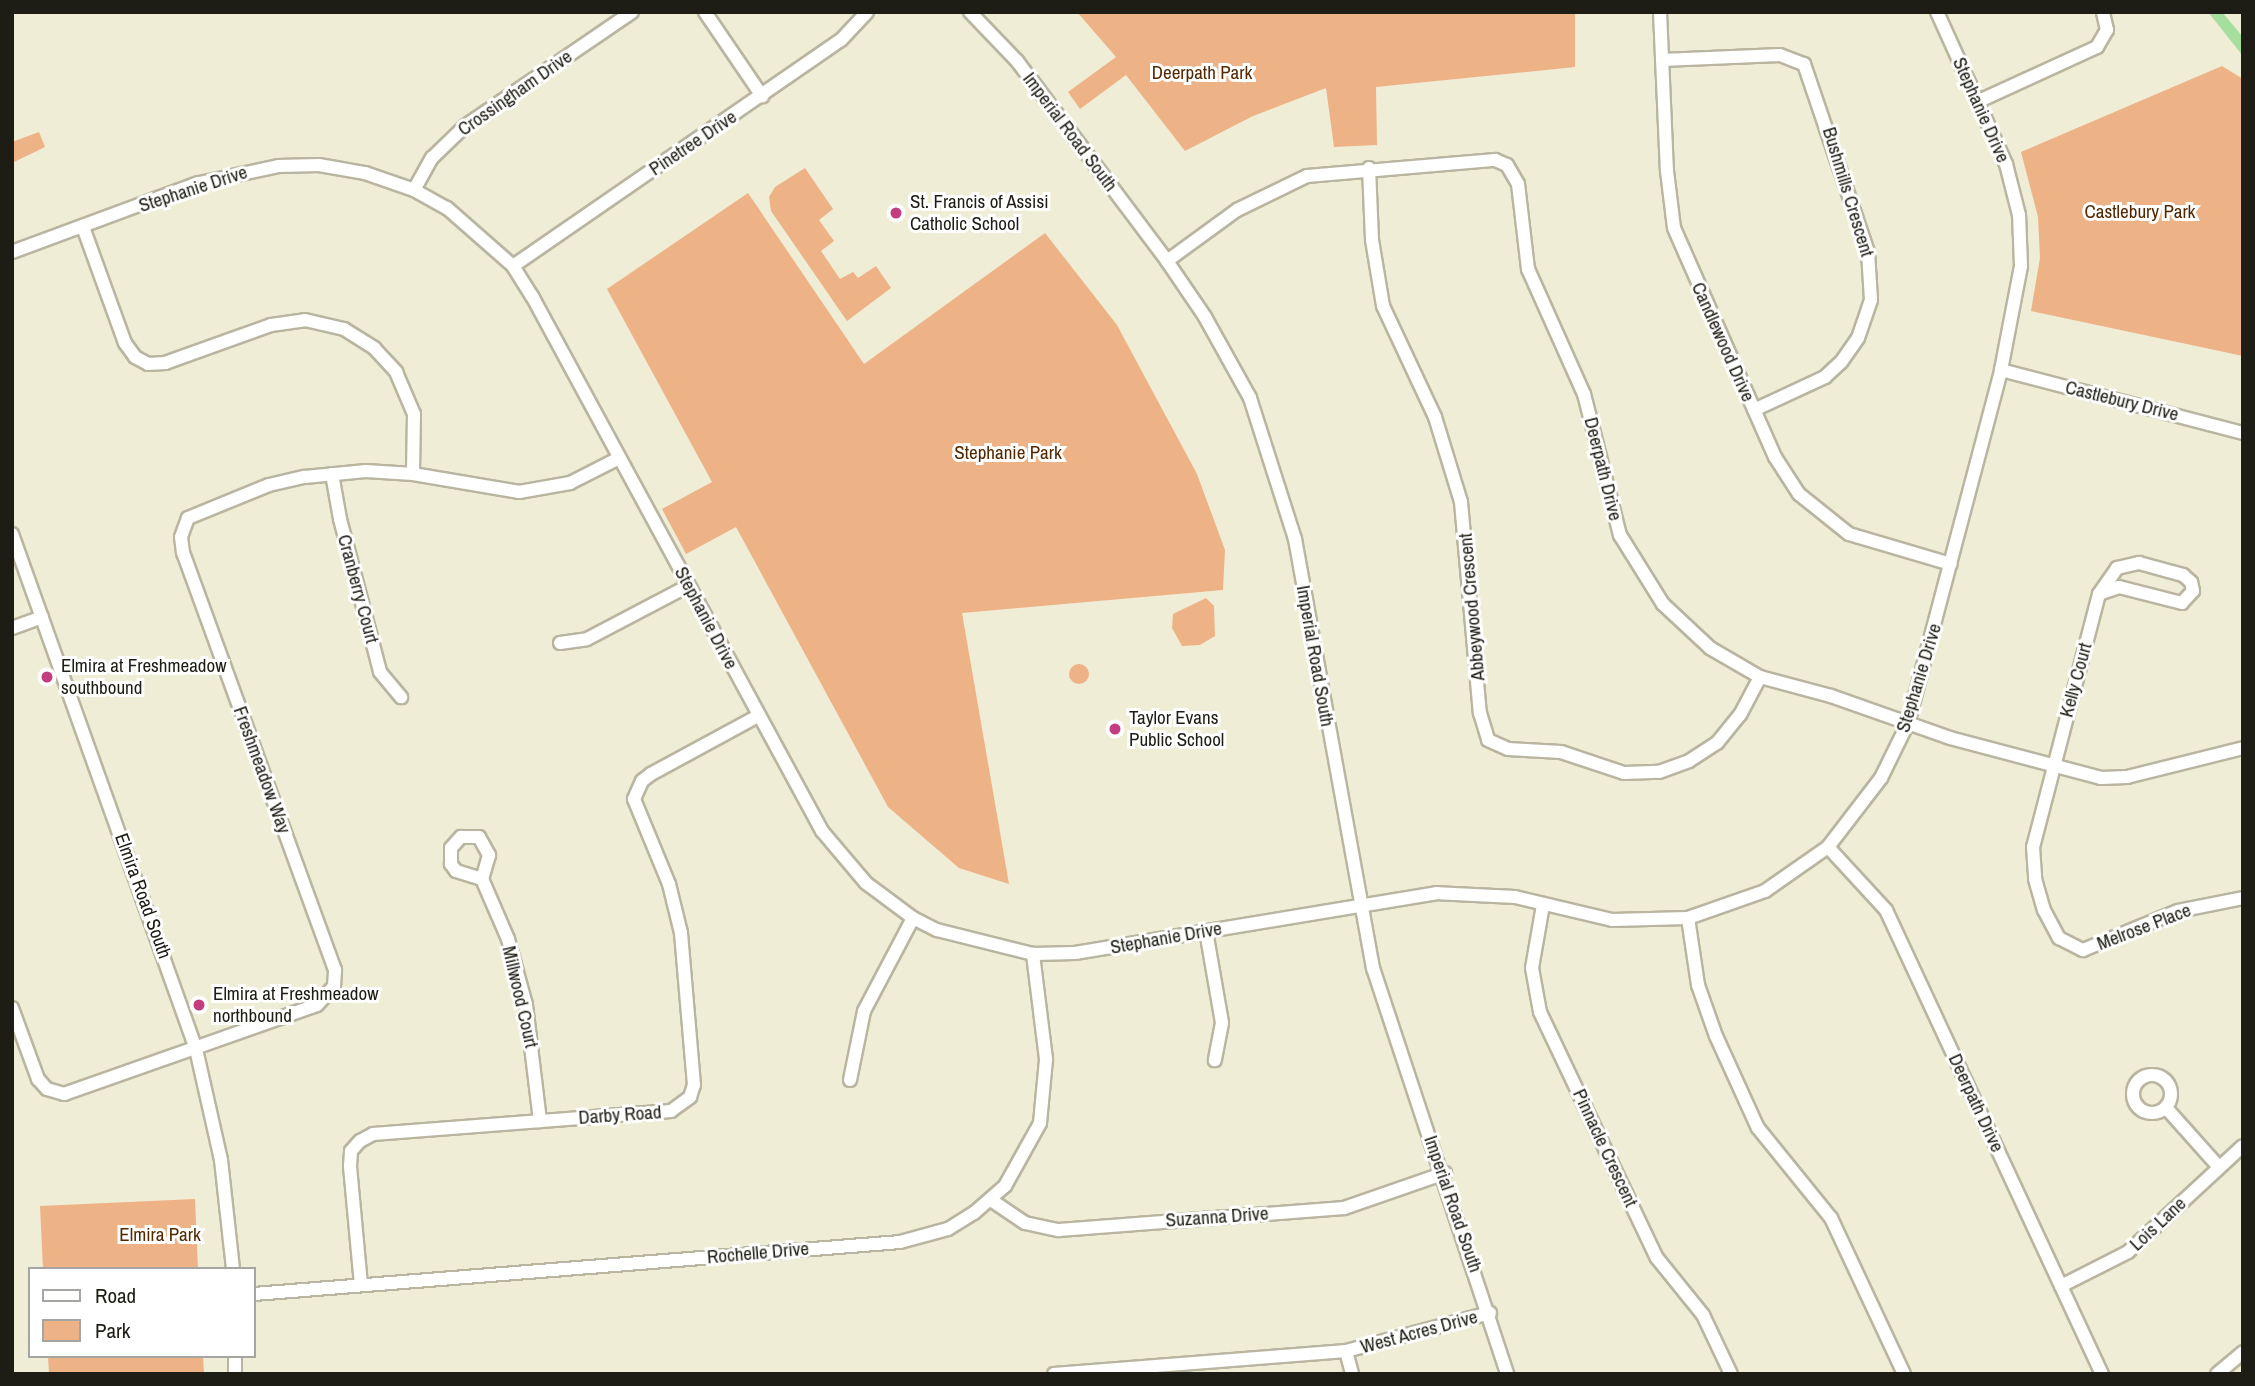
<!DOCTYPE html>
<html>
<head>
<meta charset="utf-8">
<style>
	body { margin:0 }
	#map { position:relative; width:2255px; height:1386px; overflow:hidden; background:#f0edd6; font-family:"Archivo Narrow",sans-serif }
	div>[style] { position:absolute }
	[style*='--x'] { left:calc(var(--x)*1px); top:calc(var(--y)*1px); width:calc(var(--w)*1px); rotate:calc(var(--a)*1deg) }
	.green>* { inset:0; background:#eeb287 }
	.round { border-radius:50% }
	.water>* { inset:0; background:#a6de9d }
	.roads { filter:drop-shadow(2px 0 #b9b5a0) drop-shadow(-2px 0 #b9b5a0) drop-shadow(0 2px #b9b5a0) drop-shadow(0 -2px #b9b5a0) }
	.minor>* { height:12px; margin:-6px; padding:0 6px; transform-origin:6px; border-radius:6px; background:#fff }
	.minor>.ring { margin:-6px; padding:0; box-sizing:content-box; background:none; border:12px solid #fff; border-radius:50% }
	.dots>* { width:19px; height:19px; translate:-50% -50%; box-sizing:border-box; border:4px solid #fff; border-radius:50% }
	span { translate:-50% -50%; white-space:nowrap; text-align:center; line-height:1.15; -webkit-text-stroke:6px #fff; paint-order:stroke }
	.park-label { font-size:19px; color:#532800 }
	.street-label { font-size:19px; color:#1e1d15 }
	.poi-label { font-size:19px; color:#1e1d15 }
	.left { translate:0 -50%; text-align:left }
	.frame { position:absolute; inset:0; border:14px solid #1e1d15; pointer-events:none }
	.legend { position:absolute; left:28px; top:1267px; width:228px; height:91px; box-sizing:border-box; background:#fff; border:2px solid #a5a5a1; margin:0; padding:9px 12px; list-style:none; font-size:21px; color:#1e1d15 }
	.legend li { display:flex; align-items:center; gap:14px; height:35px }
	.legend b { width:35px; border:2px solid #a5a5a1 }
</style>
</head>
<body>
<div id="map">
	<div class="green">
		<div style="clip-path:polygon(1077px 12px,1575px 12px,1575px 67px,1376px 87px,1377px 145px,1334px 147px,1326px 88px,1253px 116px,1185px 151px,1126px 75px,1080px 109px,1068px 92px,1116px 57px)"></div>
		<div style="clip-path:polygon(2222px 66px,2243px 79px,2243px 356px,2031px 311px,2040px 258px,2038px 217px,2021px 152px)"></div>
		<div style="clip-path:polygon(39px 132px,45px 147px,14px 162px,12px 142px)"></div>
		<div style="clip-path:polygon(805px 168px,833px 209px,819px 220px,834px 241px,821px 251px,840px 279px,853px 272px,858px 278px,876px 266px,891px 288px,847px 321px,771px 211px,769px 197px,775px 187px)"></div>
		<div style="clip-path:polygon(748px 193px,864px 364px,1045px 233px,1117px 325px,1197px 474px,1225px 550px,1223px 590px,962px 613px,1009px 884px,959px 868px,888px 807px,736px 527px,686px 554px,662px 509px,712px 482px,607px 289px)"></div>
		<div style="clip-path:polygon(1206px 598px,1214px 606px,1215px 636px,1200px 645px,1182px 646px,1172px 628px,1173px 614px)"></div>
		<div class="round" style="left:1069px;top:664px;width:20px;height:20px"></div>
		<div style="clip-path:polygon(195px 1199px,198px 1269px,43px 1269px,40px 1206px)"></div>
		<div style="clip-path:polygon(48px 1356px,203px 1356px,204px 1373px,49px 1374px)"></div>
	</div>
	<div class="water">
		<div style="clip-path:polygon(2208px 12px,2222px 12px,2243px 37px,2243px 56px)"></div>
	</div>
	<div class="roads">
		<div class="minor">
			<div style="--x:705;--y:12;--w:102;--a:55.8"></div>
			<div style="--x:970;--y:12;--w:68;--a:46.2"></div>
			<div style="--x:1017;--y:61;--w:250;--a:53.1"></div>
			<div style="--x:1167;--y:261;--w:68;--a:55.8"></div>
			<div style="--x:1205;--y:317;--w:93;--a:60.9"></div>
			<div style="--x:1250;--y:398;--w:148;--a:72.3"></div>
			<div style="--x:1295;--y:539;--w:436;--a:79.7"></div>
			<div style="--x:1373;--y:968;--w:428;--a:71.7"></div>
			<div style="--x:1660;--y:12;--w:159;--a:87.5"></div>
			<div style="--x:1667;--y:171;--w:57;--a:83"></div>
			<div style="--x:1674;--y:228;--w:250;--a:66.2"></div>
			<div style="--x:1775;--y:457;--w:44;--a:57"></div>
			<div style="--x:1799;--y:494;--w:64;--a:38.7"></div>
			<div style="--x:1849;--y:534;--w:106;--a:16.4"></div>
			<div style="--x:1662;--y:60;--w:118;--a:-2.4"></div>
			<div style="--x:1780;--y:55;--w:26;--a:21"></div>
			<div style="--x:1804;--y:64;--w:199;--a:71.2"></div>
			<div style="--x:1868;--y:252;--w:48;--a:86.4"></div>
			<div style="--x:1871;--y:300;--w:40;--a:108.9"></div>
			<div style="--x:1858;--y:338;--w:29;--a:125"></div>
			<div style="--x:1841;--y:362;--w:22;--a:137"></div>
			<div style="--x:1825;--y:377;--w:78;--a:155.1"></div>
			<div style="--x:1979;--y:101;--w:130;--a:-24.6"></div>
			<div style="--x:2097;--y:47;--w:20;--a:-60"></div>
			<div style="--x:2107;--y:30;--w:18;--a:-103"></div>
			<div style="--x:1369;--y:168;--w:72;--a:87.6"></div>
			<div style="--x:1372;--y:240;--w:67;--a:80.5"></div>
			<div style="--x:1383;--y:306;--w:123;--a:64.9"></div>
			<div style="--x:1435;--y:417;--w:89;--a:73"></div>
			<div style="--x:1461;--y:502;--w:212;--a:84.9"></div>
			<div style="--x:1480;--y:713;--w:28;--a:73"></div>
			<div style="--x:1488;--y:740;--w:22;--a:24"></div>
			<div style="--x:1508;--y:749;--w:53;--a:3.2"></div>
			<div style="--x:1561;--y:752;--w:66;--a:18.4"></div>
			<div style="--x:1624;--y:773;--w:35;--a:-2"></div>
			<div style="--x:1659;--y:772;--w:32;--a:-20"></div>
			<div style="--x:1689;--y:761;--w:33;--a:-33"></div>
			<div style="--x:1717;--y:743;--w:36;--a:-51"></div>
			<div style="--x:1740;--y:715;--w:43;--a:-62.2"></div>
			<div style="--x:414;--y:190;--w:37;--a:-61"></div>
			<div style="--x:432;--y:158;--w:46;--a:-44.1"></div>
			<div style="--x:465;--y:126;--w:202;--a:-34.3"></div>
			<div style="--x:83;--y:227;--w:123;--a:70.1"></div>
			<div style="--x:125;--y:343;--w:17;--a:54"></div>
			<div style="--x:135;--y:357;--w:15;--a:28"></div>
			<div style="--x:148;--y:364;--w:17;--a:-3"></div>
			<div style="--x:165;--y:363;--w:113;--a:-19.7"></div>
			<div style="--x:271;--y:325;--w:34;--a:-8"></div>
			<div style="--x:305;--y:320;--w:40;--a:13"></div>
			<div style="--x:344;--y:329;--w:36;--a:32"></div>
			<div style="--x:374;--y:348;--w:33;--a:47"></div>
			<div style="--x:396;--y:372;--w:46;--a:66.8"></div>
			<div style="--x:414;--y:414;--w:60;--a:91"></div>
			<div style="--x:12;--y:252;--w:199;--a:-20.3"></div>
			<div style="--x:199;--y:183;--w:81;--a:-12.1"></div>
			<div style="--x:278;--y:166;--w:41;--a:-1.4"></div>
			<div style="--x:319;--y:165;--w:47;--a:9.9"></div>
			<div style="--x:365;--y:173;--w:52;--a:19.1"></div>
			<div style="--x:414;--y:190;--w:38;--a:29"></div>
			<div style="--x:447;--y:208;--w:88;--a:41.3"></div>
			<div style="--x:513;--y:266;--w:36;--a:58"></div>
			<div style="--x:532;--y:296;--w:609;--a:61.54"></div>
			<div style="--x:822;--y:831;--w:68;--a:49.8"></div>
			<div style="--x:866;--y:883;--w:59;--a:36.7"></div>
			<div style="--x:913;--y:918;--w:27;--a:27"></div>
			<div style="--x:937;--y:930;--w:99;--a:14"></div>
			<div style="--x:1033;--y:954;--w:42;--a:-1.4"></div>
			<div style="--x:1075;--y:953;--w:366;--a:-9.4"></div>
			<div style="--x:1436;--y:893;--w:79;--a:2.9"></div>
			<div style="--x:1515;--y:897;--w:100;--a:13.3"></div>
			<div style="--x:1612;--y:920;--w:76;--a:-1.5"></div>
			<div style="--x:1688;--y:918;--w:82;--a:-19.3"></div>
			<div style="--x:1765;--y:891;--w:77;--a:-34.9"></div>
			<div style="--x:1828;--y:847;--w:87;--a:-52.5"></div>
			<div style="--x:1881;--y:778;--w:61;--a:-63.9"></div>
			<div style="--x:1908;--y:723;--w:365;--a:-75.2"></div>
			<div style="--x:2001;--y:370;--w:106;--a:-79.1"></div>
			<div style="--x:2021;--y:266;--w:51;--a:-92.2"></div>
			<div style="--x:2019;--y:215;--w:53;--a:-104.3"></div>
			<div style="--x:2006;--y:164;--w:167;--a:-114.4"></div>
			<div style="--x:1167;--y:261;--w:87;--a:-36.1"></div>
			<div style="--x:1237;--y:210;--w:78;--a:-25.9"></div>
			<div style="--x:1307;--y:176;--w:189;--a:-4.9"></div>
			<div style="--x:1495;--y:160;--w:13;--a:23"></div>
			<div style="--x:1507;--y:165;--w:22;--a:60"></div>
			<div style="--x:1518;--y:184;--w:86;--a:83.3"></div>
			<div style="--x:1528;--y:269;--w:137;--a:65.9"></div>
			<div style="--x:1584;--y:394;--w:146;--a:75.7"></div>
			<div style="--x:1620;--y:535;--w:81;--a:58.1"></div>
			<div style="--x:1663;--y:604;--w:64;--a:43.1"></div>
			<div style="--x:1710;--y:648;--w:58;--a:30.1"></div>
			<div style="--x:1760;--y:677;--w:73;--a:15"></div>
			<div style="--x:1831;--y:696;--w:126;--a:19.4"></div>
			<div style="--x:1950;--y:738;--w:156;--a:14.8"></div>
			<div style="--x:2101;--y:778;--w:26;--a:-2"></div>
			<div style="--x:2127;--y:777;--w:120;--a:-14"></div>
			<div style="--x:513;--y:266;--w:398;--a:-34.6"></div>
			<div style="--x:841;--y:40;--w:38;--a:-47"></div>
			<div style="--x:2001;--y:370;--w:250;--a:14.6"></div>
			<div style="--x:332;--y:474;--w:46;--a:79.9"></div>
			<div style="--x:340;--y:519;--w:158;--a:75.3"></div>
			<div style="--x:380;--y:672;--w:33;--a:50"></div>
			<div style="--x:12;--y:534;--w:547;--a:70.34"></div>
			<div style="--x:196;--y:1049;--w:114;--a:77.3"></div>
			<div style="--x:221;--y:1160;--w:110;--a:83.7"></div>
			<div style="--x:2099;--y:594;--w:32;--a:-55"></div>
			<div style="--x:2117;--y:568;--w:23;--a:-13"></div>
			<div style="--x:2139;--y:563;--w:46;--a:15.3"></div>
			<div style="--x:2183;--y:575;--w:11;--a:41"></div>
			<div style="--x:2191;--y:582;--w:9;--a:77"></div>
			<div style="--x:2193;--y:591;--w:16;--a:133"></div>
			<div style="--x:2182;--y:603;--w:65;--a:-165.7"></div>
			<div style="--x:2119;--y:587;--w:21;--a:161"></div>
			<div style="--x:2099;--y:594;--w:261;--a:104.6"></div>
			<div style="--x:2033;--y:847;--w:32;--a:86"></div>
			<div style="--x:2035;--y:879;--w:32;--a:74"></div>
			<div style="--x:2044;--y:910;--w:32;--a:62"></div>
			<div style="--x:2059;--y:938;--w:27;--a:27"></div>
			<div style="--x:2083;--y:950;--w:103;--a:-22.3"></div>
			<div style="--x:2178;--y:911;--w:66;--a:-11.3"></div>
			<div style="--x:12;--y:628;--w:32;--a:-20"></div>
			<div style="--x:560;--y:643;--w:27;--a:-8"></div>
			<div style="--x:587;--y:639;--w:114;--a:-27.7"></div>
			<div style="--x:1828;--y:847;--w:86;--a:47.4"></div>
			<div style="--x:1886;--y:910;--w:512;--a:65.04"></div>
			<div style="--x:482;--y:879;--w:27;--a:-163"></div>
			<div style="--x:456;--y:871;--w:9;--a:-126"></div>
			<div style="--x:451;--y:864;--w:16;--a:-90"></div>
			<div style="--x:451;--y:848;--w:15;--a:-48"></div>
			<div style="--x:461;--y:837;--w:18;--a:0"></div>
			<div style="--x:479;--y:837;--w:21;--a:61"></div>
			<div style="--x:489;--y:855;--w:25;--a:106"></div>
			<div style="--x:482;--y:879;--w:65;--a:66.6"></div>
			<div style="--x:508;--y:939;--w:68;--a:74.7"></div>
			<div style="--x:526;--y:1005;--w:117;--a:83.1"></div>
			<div style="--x:1543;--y:905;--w:64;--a:99.9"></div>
			<div style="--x:1532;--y:968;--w:45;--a:79.7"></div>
			<div style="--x:1540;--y:1012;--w:272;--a:64.6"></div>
			<div style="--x:1657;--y:1258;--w:73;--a:51.1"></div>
			<div style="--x:1703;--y:1315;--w:65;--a:64.6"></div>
			<div style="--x:1688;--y:918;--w:68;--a:81.5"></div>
			<div style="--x:1698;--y:985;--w:54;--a:70.6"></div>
			<div style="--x:1716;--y:1036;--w:101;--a:65.5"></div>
			<div style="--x:1758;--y:1128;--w:116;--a:51"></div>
			<div style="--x:1831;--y:1218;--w:172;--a:64.9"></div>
			<div style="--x:1206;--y:931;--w:93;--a:80.1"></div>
			<div style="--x:1222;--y:1023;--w:38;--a:101"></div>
			<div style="--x:12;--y:1008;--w:76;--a:69.9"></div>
			<div style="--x:38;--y:1079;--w:13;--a:48"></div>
			<div style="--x:47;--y:1089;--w:18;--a:16"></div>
			<div style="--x:64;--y:1094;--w:268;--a:-19.4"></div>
			<div style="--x:317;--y:1005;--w:25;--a:-48"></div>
			<div style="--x:334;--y:986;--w:16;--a:-86"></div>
			<div style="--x:335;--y:970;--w:444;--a:-110"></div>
			<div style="--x:183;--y:553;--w:16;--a:-97"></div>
			<div style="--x:181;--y:537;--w:20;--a:-70"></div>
			<div style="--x:188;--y:518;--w:87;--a:-22.2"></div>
			<div style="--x:269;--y:485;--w:37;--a:-13"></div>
			<div style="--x:305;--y:477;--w:61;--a:-5.6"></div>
			<div style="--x:366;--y:471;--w:47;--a:3.7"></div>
			<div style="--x:413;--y:474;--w:108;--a:9.6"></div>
			<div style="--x:519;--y:492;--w:52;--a:-10"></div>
			<div style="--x:570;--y:483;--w:55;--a:-27"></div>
			<div class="ring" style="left:2133px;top:1075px;width:26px;height:26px"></div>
			<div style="--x:850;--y:1080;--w:70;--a:-78.5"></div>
			<div style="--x:864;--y:1011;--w:105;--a:-62.2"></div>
			<div style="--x:2168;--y:1110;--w:76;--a:48.2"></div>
			<div style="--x:991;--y:1200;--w:41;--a:34.1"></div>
			<div style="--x:1025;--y:1223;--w:35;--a:12"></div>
			<div style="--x:1059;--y:1230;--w:286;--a:-4.4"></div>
			<div style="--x:1344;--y:1208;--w:107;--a:-19.1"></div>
			<div style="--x:361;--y:1285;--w:120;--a:-95.3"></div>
			<div style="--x:350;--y:1166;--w:15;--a:-86"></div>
			<div style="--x:351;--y:1151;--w:13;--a:-48"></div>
			<div style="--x:360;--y:1141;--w:15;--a:-28"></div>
			<div style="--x:373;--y:1134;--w:299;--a:-4.4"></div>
			<div style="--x:671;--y:1111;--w:24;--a:-36"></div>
			<div style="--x:690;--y:1097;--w:13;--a:-72"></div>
			<div style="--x:694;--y:1085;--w:153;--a:-94.9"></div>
			<div style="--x:681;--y:933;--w:50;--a:-103.8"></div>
			<div style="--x:669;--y:884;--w:92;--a:-112.4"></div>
			<div style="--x:634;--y:799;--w:20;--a:-66"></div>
			<div style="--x:642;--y:781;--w:11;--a:-38"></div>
			<div style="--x:651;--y:774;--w:122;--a:-28.5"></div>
			<div style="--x:2061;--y:1286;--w:75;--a:-26.9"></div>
			<div style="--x:2128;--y:1252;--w:156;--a:-42.7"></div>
			<div style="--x:254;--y:1294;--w:648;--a:-4.6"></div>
			<div style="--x:900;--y:1242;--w:50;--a:-15.2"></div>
			<div style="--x:948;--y:1229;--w:31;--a:-32"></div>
			<div style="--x:974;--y:1213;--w:41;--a:-41.1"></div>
			<div style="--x:1005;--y:1186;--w:72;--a:-60.9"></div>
			<div style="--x:1040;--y:1123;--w:64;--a:-84.6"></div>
			<div style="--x:1046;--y:1059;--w:106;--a:-97.1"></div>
			<div style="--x:1346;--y:1351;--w:24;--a:75"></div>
			<div style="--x:235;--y:1374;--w:18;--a:-90"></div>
			<div style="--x:1054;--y:1374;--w:293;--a:-4.5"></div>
			<div style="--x:1346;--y:1351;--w:149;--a:-14.8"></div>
			<div style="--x:2217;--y:1374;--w:34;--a:-40"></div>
		</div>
	</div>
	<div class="dots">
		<div style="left:896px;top:213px;background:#c33d7f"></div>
		<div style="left:47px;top:677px;background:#c33d7f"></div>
		<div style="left:1115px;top:729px;background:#c33d7f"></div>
		<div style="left:199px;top:1005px;background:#c33d7f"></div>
	</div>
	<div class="park-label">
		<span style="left:1202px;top:73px">Deerpath Park</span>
		<span style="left:2140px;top:212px">Castlebury Park</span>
		<span style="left:1008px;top:453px">Stephanie Park</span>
		<span style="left:160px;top:1235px">Elmira Park</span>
	</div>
	<div class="street-label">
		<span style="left:515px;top:93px;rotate:-35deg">Crossingham Drive</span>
		<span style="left:1981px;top:110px;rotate:66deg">Stephanie Drive</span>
		<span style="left:1070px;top:132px;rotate:53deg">Imperial Road South</span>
		<span style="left:693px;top:143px;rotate:-34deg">Pinetree Drive</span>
		<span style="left:193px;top:189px;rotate:-18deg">Stephanie Drive</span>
		<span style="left:1848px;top:192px;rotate:73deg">Bushmills Crescent</span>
		<span style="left:1723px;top:342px;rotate:66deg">Candlewood Drive</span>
		<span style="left:2122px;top:401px;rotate:14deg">Castlebury Drive</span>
		<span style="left:1603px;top:469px;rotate:76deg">Deerpath Drive</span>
		<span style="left:358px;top:589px;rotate:75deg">Cranberry Court</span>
		<span style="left:1472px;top:607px;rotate:-95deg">Abbeywood Crescent</span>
		<span style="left:706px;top:618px;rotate:62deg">Stephanie Drive</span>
		<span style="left:1315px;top:656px;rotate:80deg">Imperial Road South</span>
		<span style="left:1919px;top:678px;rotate:-73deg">Stephanie Drive</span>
		<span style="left:2076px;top:680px;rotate:-75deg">Kelly Court</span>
		<span style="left:262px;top:770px;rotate:70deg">Freshmeadow Way</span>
		<span style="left:143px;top:896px;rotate:70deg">Elmira Road South</span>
		<span style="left:2144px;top:927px;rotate:-21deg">Melrose Place</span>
		<span style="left:1166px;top:938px;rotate:-10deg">Stephanie Drive</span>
		<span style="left:520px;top:997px;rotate:77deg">Millwood Court</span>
		<span style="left:1976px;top:1103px;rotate:65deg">Deerpath Drive</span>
		<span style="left:620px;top:1115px;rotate:-4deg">Darby Road</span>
		<span style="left:1605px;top:1148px;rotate:65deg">Pinnacle Crescent</span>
		<span style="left:1453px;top:1204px;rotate:71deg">Imperial Road South</span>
		<span style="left:1217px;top:1217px;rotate:-4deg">Suzanna Drive</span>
		<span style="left:2158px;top:1224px;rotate:-43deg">Lois Lane</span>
		<span style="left:758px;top:1253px;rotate:-5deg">Rochelle Drive</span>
		<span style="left:1419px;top:1332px;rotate:-15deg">West Acres Drive</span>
	</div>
	<div class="poi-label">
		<span class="left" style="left:910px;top:213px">St. Francis of Assisi<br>Catholic School</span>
		<span class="left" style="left:61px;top:677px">Elmira at Freshmeadow<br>southbound</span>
		<span class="left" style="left:1129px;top:729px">Taylor Evans<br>Public School</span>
		<span class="left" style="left:213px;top:1005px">Elmira at Freshmeadow<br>northbound</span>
	</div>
	<div class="frame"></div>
	<ul class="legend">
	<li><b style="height:9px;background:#fff"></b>Road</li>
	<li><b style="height:19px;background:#eeb287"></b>Park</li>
	</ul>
</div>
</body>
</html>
